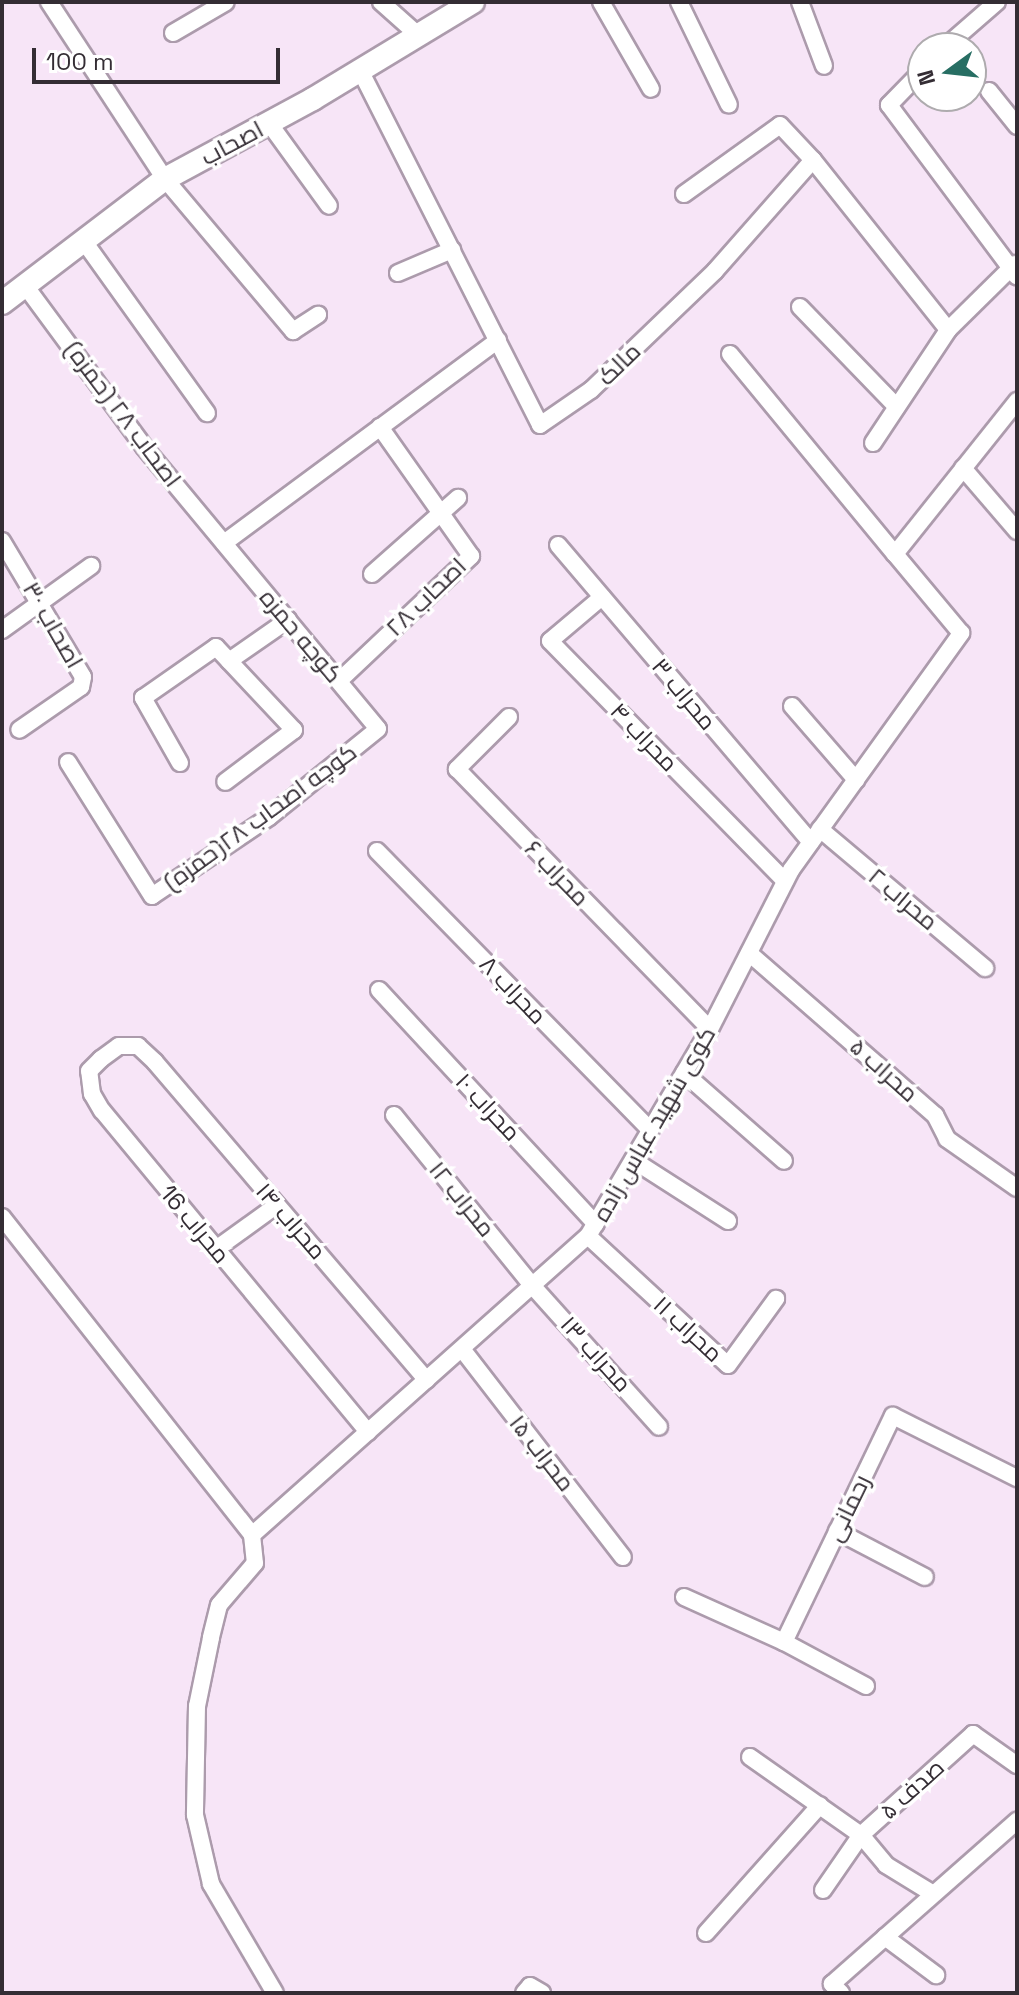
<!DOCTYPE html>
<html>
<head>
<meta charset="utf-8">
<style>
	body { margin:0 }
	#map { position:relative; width:1019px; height:1995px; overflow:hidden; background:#f7e5f7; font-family:"Space Grotesk",Cairo,sans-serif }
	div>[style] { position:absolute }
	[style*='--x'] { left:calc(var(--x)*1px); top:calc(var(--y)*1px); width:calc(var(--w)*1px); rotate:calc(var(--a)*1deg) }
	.roads { filter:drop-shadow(2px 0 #ac9bac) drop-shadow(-2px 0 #ac9bac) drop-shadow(0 2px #ac9bac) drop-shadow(0 -2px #ac9bac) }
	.street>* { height:16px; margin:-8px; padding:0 8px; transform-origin:8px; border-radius:8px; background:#fff }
	.secondary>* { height:22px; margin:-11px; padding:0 11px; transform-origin:11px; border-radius:11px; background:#fff }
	span { translate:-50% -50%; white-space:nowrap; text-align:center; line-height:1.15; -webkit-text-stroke:7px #fff; paint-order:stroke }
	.street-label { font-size:24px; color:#342d34 }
	.frame { position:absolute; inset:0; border:4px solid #342d34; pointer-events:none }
	.north { position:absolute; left:907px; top:32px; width:80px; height:80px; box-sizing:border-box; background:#fff; border:2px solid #aeabae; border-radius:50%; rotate:255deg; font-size:22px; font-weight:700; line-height:32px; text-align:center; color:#342d34 }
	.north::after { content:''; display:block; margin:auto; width:28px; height:36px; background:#276e63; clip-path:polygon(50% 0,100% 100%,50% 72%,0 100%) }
	.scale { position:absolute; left:32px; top:48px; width:248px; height:36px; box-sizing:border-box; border:4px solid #342d34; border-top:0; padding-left:10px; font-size:24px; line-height:28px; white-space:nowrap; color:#342d34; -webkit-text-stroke:6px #fff; paint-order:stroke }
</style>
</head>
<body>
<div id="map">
	<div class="roads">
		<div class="street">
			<div style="--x:49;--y:2;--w:212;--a:56.8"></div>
			<div style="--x:165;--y:179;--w:199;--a:49.9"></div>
			<div style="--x:293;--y:331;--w:30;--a:-33"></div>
			<div style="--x:381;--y:2;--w:50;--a:41.7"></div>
			<div style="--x:601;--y:2;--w:100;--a:60.1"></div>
			<div style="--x:679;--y:2;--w:114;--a:64.1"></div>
			<div style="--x:800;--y:2;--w:68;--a:69.4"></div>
			<div style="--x:173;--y:33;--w:61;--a:-30.3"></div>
			<div style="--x:944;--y:48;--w:70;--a:-41"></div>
			<div style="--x:360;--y:70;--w:398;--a:63.1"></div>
			<div style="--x:540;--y:425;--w:62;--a:-34.5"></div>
			<div style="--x:591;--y:390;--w:172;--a:-43.8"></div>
			<div style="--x:715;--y:271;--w:148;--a:-48.6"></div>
			<div style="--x:813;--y:160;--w:217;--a:51.5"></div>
			<div style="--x:923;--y:70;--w:49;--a:134.2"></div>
			<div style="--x:889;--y:105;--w:214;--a:53.3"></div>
			<div style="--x:989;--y:91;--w:45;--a:51.3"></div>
			<div style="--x:269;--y:123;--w:102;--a:54.1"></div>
			<div style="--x:684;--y:194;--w:118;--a:-35.7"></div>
			<div style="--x:780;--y:125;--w:48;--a:46.7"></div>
			<div style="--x:83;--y:240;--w:213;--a:54.4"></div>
			<div style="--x:398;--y:273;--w:59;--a:-23.1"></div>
			<div style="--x:24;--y:284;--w:202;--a:53.6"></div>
			<div style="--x:144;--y:447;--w:366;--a:50.3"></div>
			<div style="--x:378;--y:729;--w:140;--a:141.1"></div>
			<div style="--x:269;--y:817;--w:141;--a:146"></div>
			<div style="--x:152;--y:896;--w:158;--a:-122.1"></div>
			<div style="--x:800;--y:307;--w:139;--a:45.9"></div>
			<div style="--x:730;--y:354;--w:259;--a:50.5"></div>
			<div style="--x:873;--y:443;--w:136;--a:-56.4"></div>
			<div style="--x:948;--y:330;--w:94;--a:-44.6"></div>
			<div style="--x:963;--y:468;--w:83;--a:49.4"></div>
			<div style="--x:2;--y:541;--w:158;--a:59.2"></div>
			<div style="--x:83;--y:677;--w:10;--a:101"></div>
			<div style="--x:81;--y:687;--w:75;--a:145.3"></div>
			<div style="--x:224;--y:543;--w:341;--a:-36.5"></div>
			<div style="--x:558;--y:545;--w:390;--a:49.6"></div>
			<div style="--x:372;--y:574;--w:115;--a:-41.5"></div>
			<div style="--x:602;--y:597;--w:68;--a:139.8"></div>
			<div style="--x:550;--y:641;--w:336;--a:45.6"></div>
			<div style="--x:2;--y:630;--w:110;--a:-35.7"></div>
			<div style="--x:229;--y:661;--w:72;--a:-34.8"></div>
			<div style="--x:339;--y:681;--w:182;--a:-43.4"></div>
			<div style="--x:471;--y:556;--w:158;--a:-125.2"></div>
			<div style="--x:792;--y:706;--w:98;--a:49.1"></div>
			<div style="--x:509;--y:717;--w:74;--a:135"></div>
			<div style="--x:457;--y:769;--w:363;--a:45.8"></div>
			<div style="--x:180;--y:763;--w:75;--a:-119.6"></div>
			<div style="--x:143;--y:698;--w:89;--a:-34.9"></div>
			<div style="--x:216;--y:647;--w:114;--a:46.8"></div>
			<div style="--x:294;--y:730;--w:86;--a:143"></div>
			<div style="--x:820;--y:829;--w:216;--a:40.1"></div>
			<div style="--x:377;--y:851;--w:390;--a:45.6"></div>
			<div style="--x:749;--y:953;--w:247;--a:41.1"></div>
			<div style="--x:935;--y:1115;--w:27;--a:63"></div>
			<div style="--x:947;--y:1139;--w:85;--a:35"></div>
			<div style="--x:379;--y:990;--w:319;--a:47.2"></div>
			<div style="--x:684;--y:1073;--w:133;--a:41.3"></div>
			<div style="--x:394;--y:1115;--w:216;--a:51"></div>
			<div style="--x:530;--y:1283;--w:193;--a:48.1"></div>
			<div style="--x:633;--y:1160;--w:113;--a:32.7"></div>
			<div style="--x:2;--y:1217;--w:405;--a:51.8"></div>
			<div style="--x:252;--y:1535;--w:28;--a:84"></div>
			<div style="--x:255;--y:1563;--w:55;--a:130.6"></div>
			<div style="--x:219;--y:1605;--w:34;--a:104"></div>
			<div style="--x:211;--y:1638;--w:69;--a:101.6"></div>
			<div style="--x:197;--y:1706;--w:109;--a:91.1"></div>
			<div style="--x:195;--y:1815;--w:71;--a:76.9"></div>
			<div style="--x:211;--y:1884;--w:126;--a:59.6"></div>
			<div style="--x:588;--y:1236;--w:190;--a:42.7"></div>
			<div style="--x:728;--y:1365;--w:82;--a:-54"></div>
			<div style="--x:216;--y:1249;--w:75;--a:-35.8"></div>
			<div style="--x:462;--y:1349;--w:263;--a:52.3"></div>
			<div style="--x:368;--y:1432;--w:417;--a:-129.6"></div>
			<div style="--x:102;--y:1111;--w:20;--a:-120"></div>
			<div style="--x:92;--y:1094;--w:23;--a:-97"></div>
			<div style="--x:89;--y:1071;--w:17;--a:-45"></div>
			<div style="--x:101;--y:1059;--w:22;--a:-36"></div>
			<div style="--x:119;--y:1046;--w:19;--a:0"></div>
			<div style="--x:138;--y:1046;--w:23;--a:43"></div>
			<div style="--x:155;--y:1062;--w:418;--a:49.5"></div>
			<div style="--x:837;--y:1531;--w:99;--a:27.6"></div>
			<div style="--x:252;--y:1535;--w:450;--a:-41.7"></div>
			<div style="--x:588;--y:1236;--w:240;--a:-59.5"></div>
			<div style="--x:710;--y:1029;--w:178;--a:-63"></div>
			<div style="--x:791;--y:870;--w:292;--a:-54.3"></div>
			<div style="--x:961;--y:633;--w:103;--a:-129.9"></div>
			<div style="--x:895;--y:554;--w:196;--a:-51.4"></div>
			<div style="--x:684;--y:1597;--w:110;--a:24.2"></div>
			<div style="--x:866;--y:1686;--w:93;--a:-151.8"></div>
			<div style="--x:784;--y:1642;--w:251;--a:-64.3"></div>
			<div style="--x:893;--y:1416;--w:139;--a:26.6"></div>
			<div style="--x:750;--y:1757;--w:136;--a:35.1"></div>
			<div style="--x:861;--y:1835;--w:39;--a:50"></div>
			<div style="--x:886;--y:1865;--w:52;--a:31.5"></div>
			<div style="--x:823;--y:1890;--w:67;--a:-55.4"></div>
			<div style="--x:861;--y:1835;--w:151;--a:-42"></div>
			<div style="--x:973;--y:1734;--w:54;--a:35.2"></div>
			<div style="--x:706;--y:1933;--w:171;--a:-48.3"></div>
			<div style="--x:885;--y:1937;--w:64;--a:36.7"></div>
			<div style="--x:524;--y:1993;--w:9;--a:-49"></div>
			<div style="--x:530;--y:1986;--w:14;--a:30"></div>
			<div style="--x:841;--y:1993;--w:13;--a:-135"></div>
			<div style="--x:832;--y:1984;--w:247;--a:-41.4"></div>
		</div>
		<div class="secondary">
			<div style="--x:2;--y:303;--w:205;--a:-37.3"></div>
			<div style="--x:165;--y:179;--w:168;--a:-28.4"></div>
			<div style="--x:313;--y:99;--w:187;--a:-31.2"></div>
		</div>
	</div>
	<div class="street-label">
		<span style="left:232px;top:143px;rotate:-28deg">اصحاب</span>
		<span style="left:619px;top:364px;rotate:-44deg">مالک</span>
		<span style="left:123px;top:414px;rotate:53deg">اصحاب ۲۸ (حمزه)</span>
		<span style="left:426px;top:597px;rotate:-44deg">اصحاب ۲۸</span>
		<span style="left:53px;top:625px;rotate:60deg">اصحاب ۳۰</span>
		<span style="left:301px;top:636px;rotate:50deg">کوچه حمزه</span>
		<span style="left:684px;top:694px;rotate:50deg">محراب ۳</span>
		<span style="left:644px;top:737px;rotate:46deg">محراب ۴</span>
		<span style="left:260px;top:817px;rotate:-36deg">کوچه اصحاب ۲۸(حمزه)</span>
		<span style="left:557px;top:873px;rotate:46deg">محراب ۶</span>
		<span style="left:903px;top:899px;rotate:40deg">محراب ۲</span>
		<span style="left:513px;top:990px;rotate:46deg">محراب ۸</span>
		<span style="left:884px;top:1070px;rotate:42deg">محراب ۵</span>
		<span style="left:488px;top:1107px;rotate:47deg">محراب ۱۰</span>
		<span style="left:654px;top:1124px;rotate:-60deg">کوی شهید عباس زاده</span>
		<span style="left:462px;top:1199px;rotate:51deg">محراب ۱۲</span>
		<span style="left:291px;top:1221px;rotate:49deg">محراب ۱۴</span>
		<span style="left:195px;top:1224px;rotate:50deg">محراب 16</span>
		<span style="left:688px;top:1329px;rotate:43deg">محراب ۱۱</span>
		<span style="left:596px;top:1354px;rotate:48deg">محراب ۱۳</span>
		<span style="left:542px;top:1453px;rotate:52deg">محراب ۱۵</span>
		<span style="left:848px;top:1508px;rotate:-64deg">رحمانی</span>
		<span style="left:912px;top:1789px;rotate:-42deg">صدف ۵</span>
	</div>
	<div class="frame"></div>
	<div class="north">N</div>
	<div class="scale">100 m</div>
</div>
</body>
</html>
